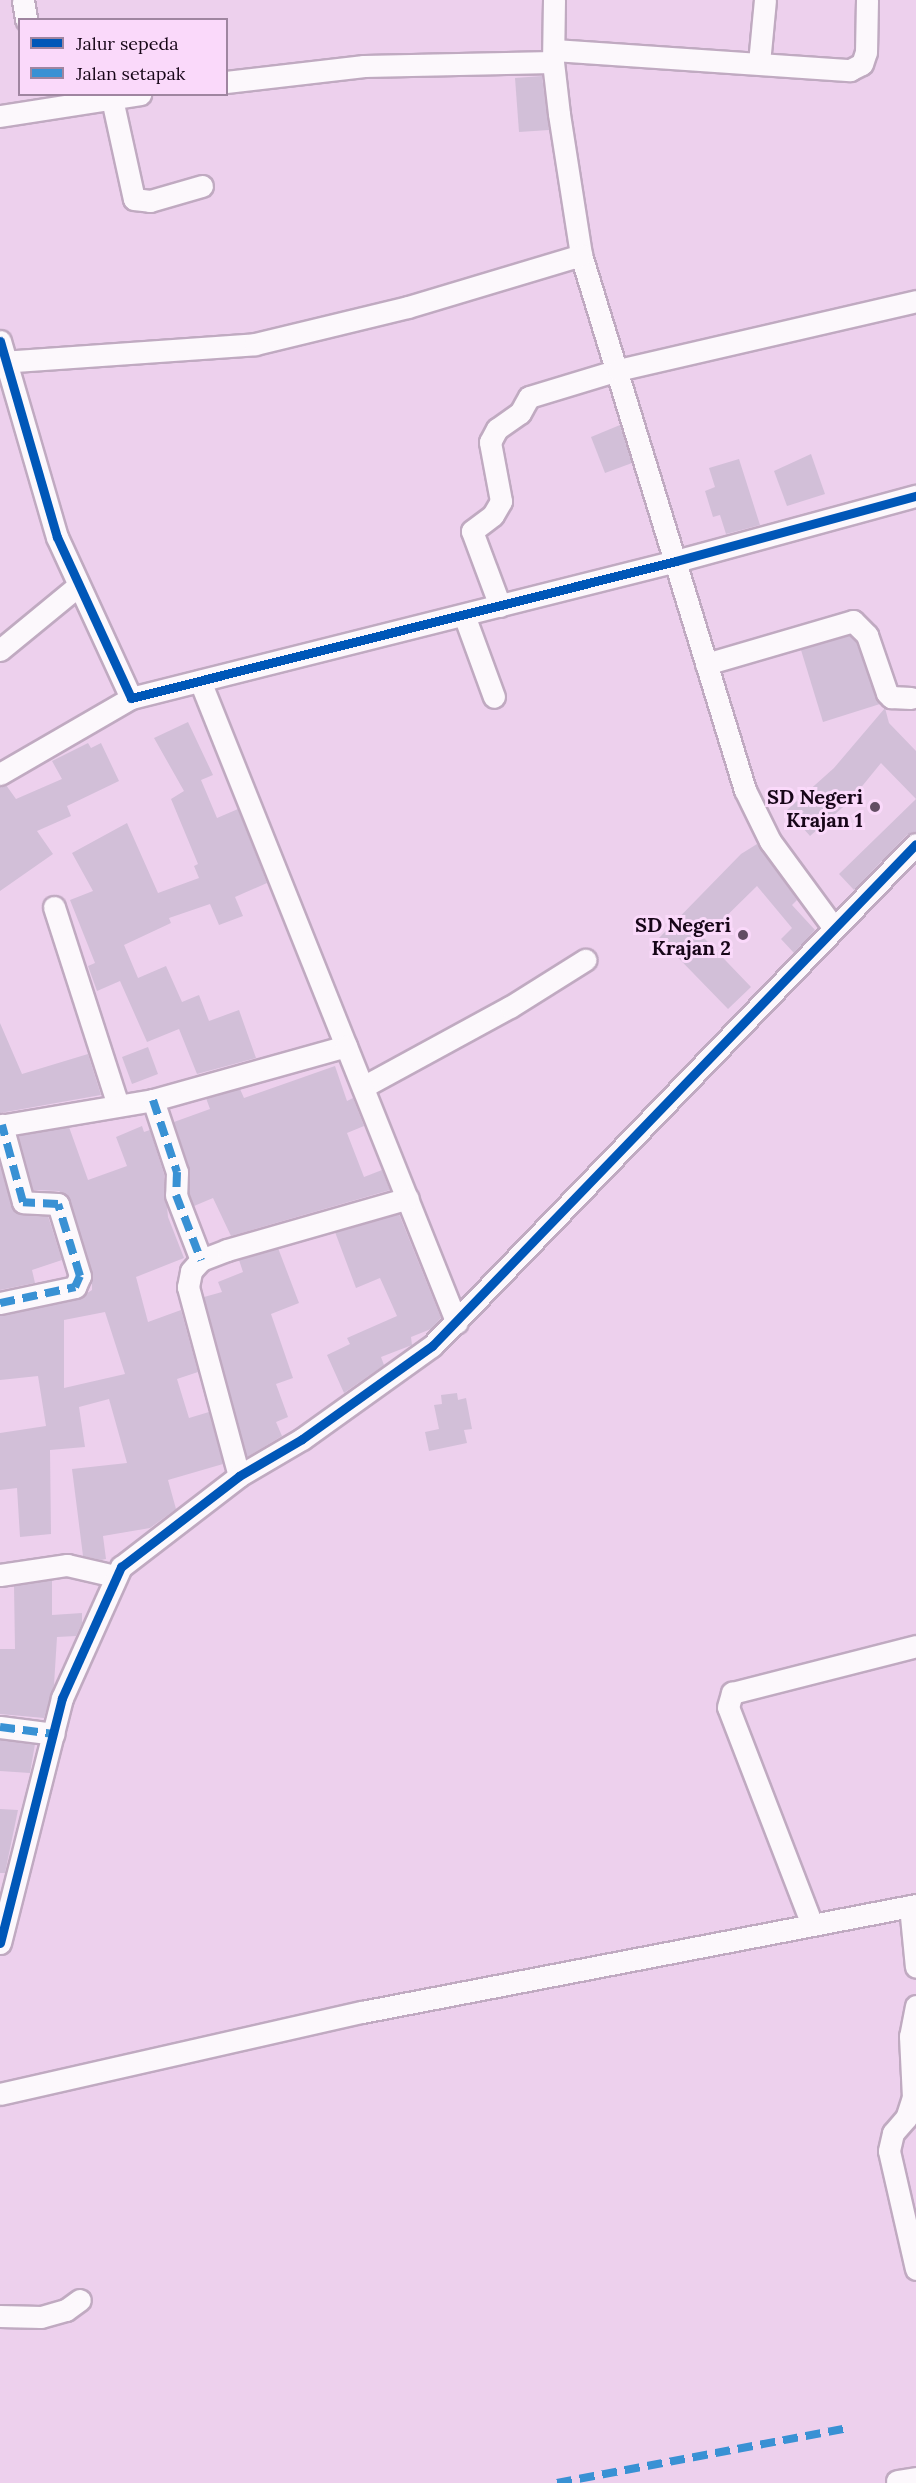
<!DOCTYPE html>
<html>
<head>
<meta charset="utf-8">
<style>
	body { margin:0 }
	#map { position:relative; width:916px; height:2483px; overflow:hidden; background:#edd0ed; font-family:Lora,serif }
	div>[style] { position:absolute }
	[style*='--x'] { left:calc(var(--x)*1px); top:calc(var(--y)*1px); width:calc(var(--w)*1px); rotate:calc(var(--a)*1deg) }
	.building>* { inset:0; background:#d2bfd8 }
	.roads { filter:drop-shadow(2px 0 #c0aac1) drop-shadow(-2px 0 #c0aac1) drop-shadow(0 2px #c0aac1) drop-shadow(0 -2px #c0aac1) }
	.street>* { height:21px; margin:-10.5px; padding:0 10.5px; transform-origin:10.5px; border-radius:10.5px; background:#fcf8fc }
	.quiet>* { height:8px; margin-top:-4px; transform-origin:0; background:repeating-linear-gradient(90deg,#3991d4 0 15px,transparent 0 23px) }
	.cycleway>* { height:9px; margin:-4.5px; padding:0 4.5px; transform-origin:4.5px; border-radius:4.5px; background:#0057b8 }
	.dots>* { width:16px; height:16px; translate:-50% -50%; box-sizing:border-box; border:3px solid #fad9fa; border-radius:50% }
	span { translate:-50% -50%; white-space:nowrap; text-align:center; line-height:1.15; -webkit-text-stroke:6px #fad9fa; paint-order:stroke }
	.poi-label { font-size:20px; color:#170618; font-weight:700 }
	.right { translate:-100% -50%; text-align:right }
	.legend { position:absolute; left:18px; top:18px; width:210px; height:78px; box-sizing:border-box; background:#fad9fa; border:2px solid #9f85a0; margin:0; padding:8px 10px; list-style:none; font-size:18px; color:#170618 }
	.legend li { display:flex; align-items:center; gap:12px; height:30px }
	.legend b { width:30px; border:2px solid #9f85a0 }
</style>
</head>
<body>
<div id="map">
	<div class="building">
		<div style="clip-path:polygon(542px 76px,549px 130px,519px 132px,515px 78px)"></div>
		<div style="clip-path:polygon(620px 425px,632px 463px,605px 473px,591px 437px)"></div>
		<div style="clip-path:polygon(811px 454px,825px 494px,787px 506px,774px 471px)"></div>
		<div style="clip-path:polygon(739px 459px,760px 525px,726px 534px,720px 515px,713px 517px,705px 491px,715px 487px,709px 468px)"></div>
		<div style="clip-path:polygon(849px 635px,856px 642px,880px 704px,823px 722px,801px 650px)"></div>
		<div style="clip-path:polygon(885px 708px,889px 723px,916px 751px,916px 832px,907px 835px,854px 890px,839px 874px,916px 799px,881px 763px,850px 801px,810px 836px,787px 810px,834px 768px)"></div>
		<div style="clip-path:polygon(188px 722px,213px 775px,201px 780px,217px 818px,238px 809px,267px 883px,235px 897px,243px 916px,219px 925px,210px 904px,169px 918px,171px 923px,124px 945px,138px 978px,166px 966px,182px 1002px,199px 995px,209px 1021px,239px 1010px,256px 1058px,197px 1074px,179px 1029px,147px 1042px,120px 981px,97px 991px,88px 966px,95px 963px,70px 900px,93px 891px,72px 853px,127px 823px,158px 893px,199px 878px,194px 866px,198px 864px,171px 799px,184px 791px,154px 738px)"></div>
		<div style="clip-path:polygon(88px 743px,91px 748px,101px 743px,119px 781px,67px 806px,71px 816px,37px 831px,53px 854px,0 891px,0 787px,6px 785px,16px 799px,62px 779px,52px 761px)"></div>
		<div style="clip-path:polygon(757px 844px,797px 900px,792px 905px,815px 930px,794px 953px,781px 939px,792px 928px,757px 886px,704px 938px,751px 987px,728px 1009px,659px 938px,741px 854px)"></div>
		<div style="clip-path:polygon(0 1023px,22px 1074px,88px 1054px,101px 1095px,0 1113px)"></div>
		<div style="clip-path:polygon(148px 1047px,158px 1074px,132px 1084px,122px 1057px)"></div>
		<div style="clip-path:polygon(335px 1066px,347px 1101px,353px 1098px,364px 1126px,347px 1133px,364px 1177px,382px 1170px,390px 1190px,231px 1236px,213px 1198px,194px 1206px,189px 1193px,189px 1168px,174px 1122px,210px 1109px,206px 1098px,240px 1089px,244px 1098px)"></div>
		<div style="clip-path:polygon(evenodd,142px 1126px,144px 1132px,150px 1130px,164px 1174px,168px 1217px,184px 1258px,136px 1277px,148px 1322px,181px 1310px,198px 1372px,177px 1379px,189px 1418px,209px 1412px,223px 1464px,168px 1480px,176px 1509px,150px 1528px,103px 1536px,106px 1559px,101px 1560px,83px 1556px,72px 1469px,127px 1463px,109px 1399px,79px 1407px,85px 1447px,50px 1450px,51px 1534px,20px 1537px,17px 1488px,0 1490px,0 1433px,46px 1426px,38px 1376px,0 1380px,0 1315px,78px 1299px,92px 1290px,92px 1272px,70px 1200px,59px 1191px,33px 1190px,18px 1136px,69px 1127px,88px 1180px,127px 1166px,116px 1137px,142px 1126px,105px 1312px,125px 1374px,64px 1388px,64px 1320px,105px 1312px)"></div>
		<div style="clip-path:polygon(0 1166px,15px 1211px,48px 1216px,62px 1260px,32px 1270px,35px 1283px,0 1290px)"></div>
		<div style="clip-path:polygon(399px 1214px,441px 1318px,431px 1329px,411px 1337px,412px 1345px,381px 1357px,384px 1365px,344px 1393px,327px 1355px,350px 1344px,347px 1338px,397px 1316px,380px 1278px,356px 1288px,335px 1232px)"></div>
		<div style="clip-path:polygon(278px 1248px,299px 1303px,271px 1314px,293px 1378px,276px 1384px,288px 1417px,276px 1422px,282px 1436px,247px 1457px,204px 1297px,222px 1292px,218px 1282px,243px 1272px,239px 1260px)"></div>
		<div style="clip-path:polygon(457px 1393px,458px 1400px,466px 1398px,472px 1429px,464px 1430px,467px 1443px,429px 1451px,425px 1432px,439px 1429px,434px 1405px,442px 1404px,441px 1395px)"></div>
		<div style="clip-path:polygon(52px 1580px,52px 1615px,82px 1613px,82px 1623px,76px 1636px,57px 1637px,54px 1685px,44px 1718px,0 1714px,0 1649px,15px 1649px,14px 1586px)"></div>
		<div style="clip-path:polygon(0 1740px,35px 1744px,30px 1773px,0 1771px)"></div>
		<div style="clip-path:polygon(0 1809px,18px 1810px,5px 1873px,0 1873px)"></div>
	</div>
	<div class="roads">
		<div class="street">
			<div style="--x:23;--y:0;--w:20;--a:81"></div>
			<div style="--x:554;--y:0;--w:62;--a:90.9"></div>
			<div style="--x:553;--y:62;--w:52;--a:83.4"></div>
			<div style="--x:559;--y:114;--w:143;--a:81.1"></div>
			<div style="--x:581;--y:255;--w:560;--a:72.96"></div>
			<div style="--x:745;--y:790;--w:57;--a:63.9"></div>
			<div style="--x:770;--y:841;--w:108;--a:53.7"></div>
			<div style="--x:554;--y:50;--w:297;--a:3.9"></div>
			<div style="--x:850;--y:70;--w:13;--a:-27"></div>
			<div style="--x:862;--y:64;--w:13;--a:-72"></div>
			<div style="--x:866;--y:52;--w:52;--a:-88.9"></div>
			<div style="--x:759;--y:63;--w:63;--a:-84.6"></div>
			<div style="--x:226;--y:82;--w:139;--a:-6.6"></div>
			<div style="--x:364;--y:66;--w:189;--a:-1.2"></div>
			<div style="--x:112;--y:99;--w:102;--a:77.6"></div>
			<div style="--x:134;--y:199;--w:16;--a:7"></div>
			<div style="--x:150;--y:201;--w:54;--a:-16.1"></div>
			<div style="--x:0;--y:116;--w:142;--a:-8.9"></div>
			<div style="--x:0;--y:341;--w:204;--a:73.8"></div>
			<div style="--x:57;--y:537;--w:177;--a:65.3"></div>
			<div style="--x:131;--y:698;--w:562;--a:-14.11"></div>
			<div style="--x:676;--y:561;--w:249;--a:-15.2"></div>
			<div style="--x:0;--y:362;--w:256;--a:-4"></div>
			<div style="--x:255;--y:344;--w:157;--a:-13.6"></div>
			<div style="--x:408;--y:307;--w:181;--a:-16.7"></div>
			<div style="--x:500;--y:606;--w:80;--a:-110.5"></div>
			<div style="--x:472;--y:531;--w:26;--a:-37"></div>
			<div style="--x:493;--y:515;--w:16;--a:-60"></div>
			<div style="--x:501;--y:501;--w:60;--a:-100.6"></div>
			<div style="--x:490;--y:442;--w:15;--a:-62"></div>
			<div style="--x:497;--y:429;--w:28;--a:-35"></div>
			<div style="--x:520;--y:413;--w:18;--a:-61"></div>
			<div style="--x:529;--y:397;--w:93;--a:-16.9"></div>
			<div style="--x:618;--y:370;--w:306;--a:-13"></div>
			<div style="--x:464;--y:615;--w:87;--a:69.9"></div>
			<div style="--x:0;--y:650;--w:101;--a:-39.4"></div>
			<div style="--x:706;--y:664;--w:153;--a:-16.3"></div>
			<div style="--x:853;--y:621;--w:20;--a:45"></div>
			<div style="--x:867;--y:635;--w:61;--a:71"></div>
			<div style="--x:887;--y:693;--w:6;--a:45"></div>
			<div style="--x:891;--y:697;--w:20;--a:3"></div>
			<div style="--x:200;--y:681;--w:393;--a:68.2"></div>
			<div style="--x:0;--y:774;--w:151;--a:-30.1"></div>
			<div style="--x:54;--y:907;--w:208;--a:72.1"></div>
			<div style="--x:363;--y:1087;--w:167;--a:-28.6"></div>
			<div style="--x:510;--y:1007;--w:89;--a:-32.1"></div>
			<div style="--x:153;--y:1100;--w:76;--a:71.6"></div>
			<div style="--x:177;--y:1172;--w:23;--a:92"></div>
			<div style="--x:176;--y:1195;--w:70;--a:69"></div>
			<div style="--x:0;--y:1126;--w:155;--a:-9.6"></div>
			<div style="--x:153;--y:1100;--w:200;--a:-15.6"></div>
			<div style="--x:346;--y:1046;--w:298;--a:68.2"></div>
			<div style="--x:0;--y:1303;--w:77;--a:-12"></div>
			<div style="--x:75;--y:1287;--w:12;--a:-66"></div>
			<div style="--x:80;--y:1276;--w:75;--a:-107"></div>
			<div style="--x:58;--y:1204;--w:35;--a:-177"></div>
			<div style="--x:23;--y:1202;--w:80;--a:-105.3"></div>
			<div style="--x:239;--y:1476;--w:196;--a:-105.1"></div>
			<div style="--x:188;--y:1287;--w:16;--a:-79"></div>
			<div style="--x:191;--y:1271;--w:15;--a:-48"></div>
			<div style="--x:201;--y:1260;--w:28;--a:-21"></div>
			<div style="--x:227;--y:1250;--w:188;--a:-16"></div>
			<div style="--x:0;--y:1575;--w:68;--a:-8.5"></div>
			<div style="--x:67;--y:1565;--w:49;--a:12.9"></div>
			<div style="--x:0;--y:1727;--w:54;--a:7.4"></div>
			<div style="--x:910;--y:1906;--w:61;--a:84.4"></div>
			<div style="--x:811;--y:1922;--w:230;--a:-111.1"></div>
			<div style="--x:728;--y:1707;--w:15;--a:-74"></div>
			<div style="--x:732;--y:1693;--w:190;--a:-14.3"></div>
			<div style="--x:0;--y:1943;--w:253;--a:-75.8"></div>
			<div style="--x:62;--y:1698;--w:144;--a:-65.8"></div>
			<div style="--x:121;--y:1567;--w:149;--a:-37.6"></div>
			<div style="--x:239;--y:1476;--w:73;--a:-30.4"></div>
			<div style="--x:302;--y:1439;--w:160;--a:-35.6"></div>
			<div style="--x:432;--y:1346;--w:697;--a:-46.05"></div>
			<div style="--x:916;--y:2006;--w:31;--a:101"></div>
			<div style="--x:910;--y:2036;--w:61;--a:87.2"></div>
			<div style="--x:913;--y:2097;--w:22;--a:108"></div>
			<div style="--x:906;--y:2118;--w:20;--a:131"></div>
			<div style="--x:893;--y:2133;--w:18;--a:103"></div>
			<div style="--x:889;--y:2151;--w:121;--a:77.1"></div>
			<div style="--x:0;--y:2094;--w:371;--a:-12.8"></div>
			<div style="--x:362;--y:2012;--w:564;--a:-10.93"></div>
			<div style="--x:0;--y:2316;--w:41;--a:1.4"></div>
			<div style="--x:41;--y:2317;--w:26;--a:-16"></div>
			<div style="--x:66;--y:2310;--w:17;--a:-36"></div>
			<div style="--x:897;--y:2481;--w:19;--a:-9"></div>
		</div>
	</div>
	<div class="quiet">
		<div style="--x:153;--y:1100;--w:76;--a:71.6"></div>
		<div style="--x:177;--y:1172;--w:23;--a:92"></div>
		<div style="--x:176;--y:1195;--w:70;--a:69"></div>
		<div style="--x:0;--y:1303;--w:77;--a:-12"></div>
		<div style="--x:75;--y:1287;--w:12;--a:-66"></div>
		<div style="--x:80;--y:1276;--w:75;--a:-107"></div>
		<div style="--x:58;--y:1204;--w:35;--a:-177"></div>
		<div style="--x:23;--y:1202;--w:80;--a:-105.3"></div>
		<div style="--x:0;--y:1727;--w:54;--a:7.4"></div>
		<div style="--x:557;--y:2483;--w:295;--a:-10.7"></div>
	</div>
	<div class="cycleway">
		<div style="--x:0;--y:341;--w:204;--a:73.8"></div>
		<div style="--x:57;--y:537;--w:177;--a:65.3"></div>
		<div style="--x:131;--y:698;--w:562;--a:-14.11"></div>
		<div style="--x:676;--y:561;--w:249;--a:-15.2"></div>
		<div style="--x:0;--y:1943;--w:253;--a:-75.8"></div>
		<div style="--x:62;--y:1698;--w:144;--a:-65.8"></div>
		<div style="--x:121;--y:1567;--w:149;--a:-37.6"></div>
		<div style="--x:239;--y:1476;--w:73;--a:-30.4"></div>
		<div style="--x:302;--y:1439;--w:160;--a:-35.6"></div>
		<div style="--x:432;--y:1346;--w:697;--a:-46.05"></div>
	</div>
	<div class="dots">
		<div style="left:875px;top:807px;background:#624d63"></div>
		<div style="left:743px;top:935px;background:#624d63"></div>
	</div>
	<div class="poi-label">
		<span class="right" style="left:863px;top:808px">SD Negeri<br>Krajan 1</span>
		<span class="right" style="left:731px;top:936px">SD Negeri<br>Krajan 2</span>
	</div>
	<ul class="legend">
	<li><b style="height:8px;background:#0057b8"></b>Jalur sepeda</li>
	<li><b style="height:8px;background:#3991d4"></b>Jalan setapak</li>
	</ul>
</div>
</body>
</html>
